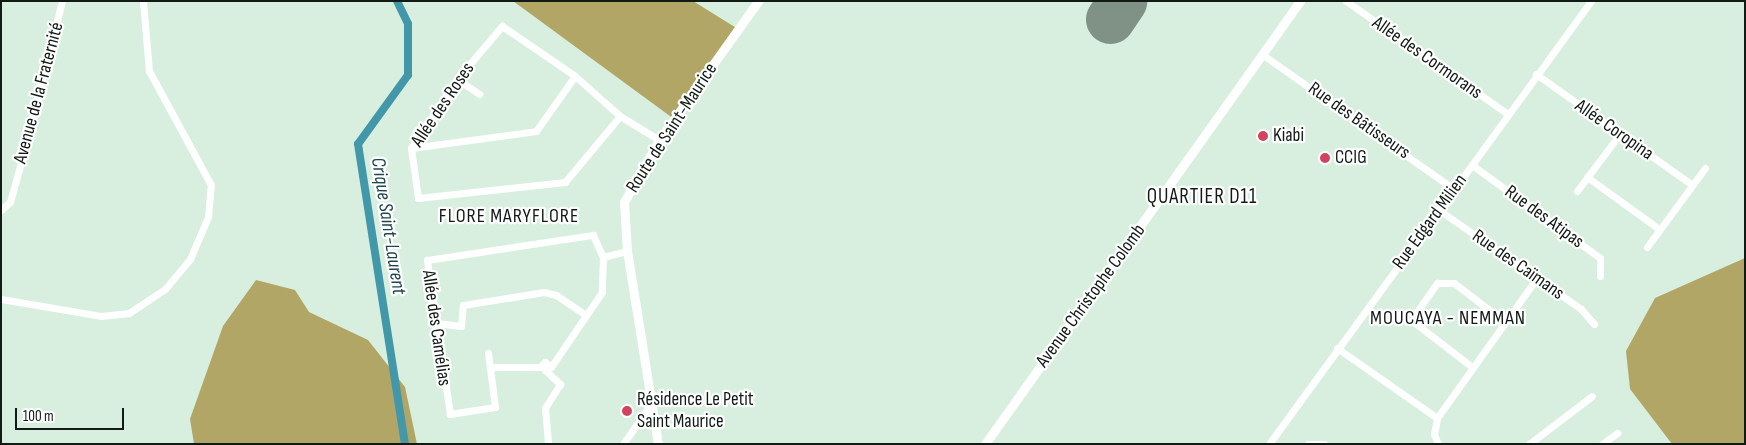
<!DOCTYPE html>
<html>
<head>
<meta charset="utf-8">
<style>
	body { margin:0 }
	#map { position:relative; width:1746px; height:445px; overflow:hidden; background:#d8efe0; font-family:"Sofia Sans Condensed",sans-serif }
	div>[style] { position:absolute }
	[style*='--x'] { left:calc(var(--x)*1px); top:calc(var(--y)*1px); width:calc(var(--w)*1px); rotate:calc(var(--a)*1deg) }
	.forest>* { inset:0; background:#b1a666 }
	.canal>* { height:8px; margin:-4px; padding:0 4px; transform-origin:4px; border-radius:4px; background:#4297a9 }
	.taxiway>* { height:20px; margin:-10px; padding:0 10px; transform-origin:10px; border-radius:10px; background:#809186 }
	.runway>* { height:49px; margin:-24.5px; padding:0 24.5px; transform-origin:24.5px; border-radius:24.5px; background:#809186 }
	.minor>* { height:7px; margin:-3.5px; padding:0 3.5px; transform-origin:3.5px; border-radius:3.5px; background:#fff }
	.tertiary>* { height:9px; margin:-4.5px; padding:0 4.5px; transform-origin:4.5px; border-radius:4.5px; background:#fff }
	.dots>* { width:14px; height:14px; translate:-50% -50%; box-sizing:border-box; border:2px solid #fff; border-radius:50% }
	span { translate:-50% -50%; white-space:nowrap; text-align:center; line-height:1.15; -webkit-text-stroke:4.5px #fff; paint-order:stroke }
	.street-label { font-size:19px; color:#111a14 }
	.poi-label { font-size:19px; color:#111a14 }
	.left { translate:0 -50%; text-align:left }
	.neighbourhood-label { font-size:20px; color:#111a14; letter-spacing:1px }
	.water-label { font-size:20px; color:#204750; font-style:italic }
	.quarter-label { font-size:21px; color:#111a14; letter-spacing:1px }
	.frame { position:absolute; inset:0; border:2px solid #111a14; pointer-events:none }
	.scale { position:absolute; left:15px; top:408px; width:109px; height:22px; box-sizing:border-box; border:2px solid #111a14; border-top:0; padding-left:6px; font-size:15px; line-height:18px; white-space:nowrap; color:#111a14; -webkit-text-stroke:4px #fff; paint-order:stroke }
</style>
</head>
<body>
<div id="map">
	<div class="forest">
		<div style="clip-path:polygon(513px 1px,693px 1px,738px 29px,674px 119px)"></div>
		<div style="clip-path:polygon(1745px 258px,1745px 444px,1672px 444px,1630px 389px,1626px 351px,1655px 298px)"></div>
		<div style="clip-path:polygon(256px 280px,295px 290px,309px 312px,368px 340px,405px 387px,417px 444px,194px 444px,190px 419px,223px 326px)"></div>
	</div>
	<div class="canal">
		<div style="--x:397;--y:1;--w:25;--a:64"></div>
		<div style="--x:408;--y:24;--w:51;--a:90"></div>
		<div style="--x:408;--y:75;--w:85;--a:125.9"></div>
		<div style="--x:358;--y:144;--w:304;--a:81.1"></div>
	</div>
	<div class="taxiway">
		<div style="--x:1110;--y:19;--w:10;--a:-143"></div>
		<div style="--x:1102;--y:13;--w:16;--a:-50"></div>
	</div>
	<div class="runway">
		<div style="--x:1110;--y:19;--w:22;--a:-56"></div>
	</div>
	<div class="minor">
		<div style="--x:1346;--y:1;--w:198;--a:34.9"></div>
		<div style="--x:1263;--y:55;--w:233;--a:35.1"></div>
		<div style="--x:1536;--y:74;--w:191;--a:35.4"></div>
		<div style="--x:457;--y:79;--w:27;--a:34"></div>
		<div style="--x:620;--y:116;--w:86;--a:129.8"></div>
		<div style="--x:565;--y:182;--w:148;--a:173.8"></div>
		<div style="--x:418;--y:198;--w:50;--a:-98"></div>
		<div style="--x:411;--y:148;--w:83;--a:-56.3"></div>
		<div style="--x:457;--y:79;--w:70;--a:-49.7"></div>
		<div style="--x:502;--y:26;--w:88;--a:34.4"></div>
		<div style="--x:575;--y:76;--w:60;--a:41.6"></div>
		<div style="--x:620;--y:116;--w:46;--a:31.6"></div>
		<div style="--x:411;--y:148;--w:126;--a:-7.7"></div>
		<div style="--x:536;--y:131;--w:67;--a:-54.7"></div>
		<div style="--x:1472;--y:165;--w:158;--a:36"></div>
		<div style="--x:1600;--y:258;--w:18;--a:90"></div>
		<div style="--x:1587;--y:177;--w:89;--a:35.8"></div>
		<div style="--x:1577;--y:191;--w:70;--a:-53.1"></div>
		<div style="--x:1;--y:210;--w:12;--a:-42"></div>
		<div style="--x:10;--y:202;--w:45;--a:-74.4"></div>
		<div style="--x:22;--y:159;--w:163;--a:-75.8"></div>
		<div style="--x:1439;--y:210;--w:173;--a:34.9"></div>
		<div style="--x:1581;--y:309;--w:20;--a:49"></div>
		<div style="--x:1647;--y:247;--w:98;--a:-53.7"></div>
		<div style="--x:603;--y:257;--w:25;--a:-14"></div>
		<div style="--x:1;--y:299;--w:101;--a:9.6"></div>
		<div style="--x:101;--y:316;--w:28;--a:-6"></div>
		<div style="--x:129;--y:313;--w:43;--a:-33.7"></div>
		<div style="--x:165;--y:289;--w:39;--a:-50"></div>
		<div style="--x:190;--y:259;--w:46;--a:-66.8"></div>
		<div style="--x:208;--y:217;--w:32;--a:-85"></div>
		<div style="--x:211;--y:185;--w:130;--a:-118.5"></div>
		<div style="--x:149;--y:71;--w:70;--a:-94.9"></div>
		<div style="--x:436;--y:323;--w:25;--a:7"></div>
		<div style="--x:461;--y:326;--w:21;--a:-85"></div>
		<div style="--x:463;--y:305;--w:82;--a:-9.1"></div>
		<div style="--x:544;--y:292;--w:12;--a:14"></div>
		<div style="--x:556;--y:295;--w:36;--a:34"></div>
		<div style="--x:1337;--y:348;--w:122;--a:35"></div>
		<div style="--x:488;--y:353;--w:54;--a:82.6"></div>
		<div style="--x:495;--y:407;--w:46;--a:171.2"></div>
		<div style="--x:450;--y:414;--w:156;--a:-98.5"></div>
		<div style="--x:427;--y:260;--w:168;--a:-8.6"></div>
		<div style="--x:593;--y:235;--w:24;--a:66"></div>
		<div style="--x:603;--y:257;--w:35;--a:92"></div>
		<div style="--x:602;--y:292;--w:91;--a:124.2"></div>
		<div style="--x:551;--y:367;--w:8;--a:-140"></div>
		<div style="--x:545;--y:362;--w:8;--a:90"></div>
		<div style="--x:545;--y:370;--w:21;--a:43"></div>
		<div style="--x:560;--y:384;--w:28;--a:122"></div>
		<div style="--x:545;--y:408;--w:36;--a:85"></div>
		<div style="--x:490;--y:367;--w:50;--a:0"></div>
		<div style="--x:540;--y:367;--w:7;--a:-45"></div>
		<div style="--x:1472;--y:367;--w:72;--a:-142.3"></div>
		<div style="--x:1415;--y:323;--w:10;--a:-84"></div>
		<div style="--x:1416;--y:313;--w:37;--a:-55"></div>
		<div style="--x:1437;--y:283;--w:17;--a:0"></div>
		<div style="--x:1454;--y:283;--w:64;--a:37.4"></div>
		<div style="--x:623;--y:444;--w:49;--a:-55"></div>
		<div style="--x:1269;--y:444;--w:548;--a:-53.99"></div>
		<div style="--x:1308;--y:444;--w:16;--a:0"></div>
		<div style="--x:1438;--y:444;--w:11;--a:-112"></div>
		<div style="--x:1434;--y:434;--w:16;--a:-79"></div>
		<div style="--x:1437;--y:418;--w:171;--a:-54.5"></div>
		<div style="--x:1529;--y:444;--w:79;--a:-37.3"></div>
		<div style="--x:1602;--y:444;--w:19;--a:-36"></div>
	</div>
	<div class="tertiary">
		<div style="--x:658;--y:444;--w:195;--a:-99.1"></div>
		<div style="--x:627;--y:251;--w:49;--a:-93.5"></div>
		<div style="--x:624;--y:202;--w:71;--a:-60.6"></div>
		<div style="--x:659;--y:140;--w:171;--a:-54.5"></div>
		<div style="--x:985;--y:444;--w:544;--a:-54.58"></div>
	</div>
	<div class="dots">
		<div style="left:1263px;top:136px;background:#d3435e"></div>
		<div style="left:1325px;top:158px;background:#d3435e"></div>
		<div style="left:627px;top:411px;background:#d3435e"></div>
	</div>
	<div class="street-label">
		<span style="left:1427px;top:58px;rotate:35deg">Allée des Cormorans</span>
		<span style="left:39px;top:93px;rotate:-75deg">Avenue de la Fraternité</span>
		<span style="left:443px;top:105px;rotate:-56deg">Allée des Roses</span>
		<span style="left:1359px;top:121px;rotate:35deg">Rue des Bâtisseurs</span>
		<span style="left:672px;top:128px;rotate:-57deg">Route de Saint-Maurice</span>
		<span style="left:1614px;top:130px;rotate:35deg">Allée Coropina</span>
		<span style="left:1544px;top:217px;rotate:36deg">Rue des Atipas</span>
		<span style="left:1430px;top:222px;rotate:-54deg">Rue Edgard Milien</span>
		<span style="left:1518px;top:265px;rotate:35deg">Rue des Caïmans</span>
		<span style="left:1091px;top:296px;rotate:-54deg">Avenue Christophe Colomb</span>
		<span style="left:436px;top:328px;rotate:82deg">Allée des Camélias</span>
	</div>
	<div class="poi-label">
		<span class="left" style="left:1273px;top:136px">Kiabi</span>
		<span class="left" style="left:1335px;top:158px">CCIG</span>
		<span class="left" style="left:637px;top:411px">Résidence Le Petit<br>Saint Maurice</span>
	</div>
	<div class="neighbourhood-label">
		<span style="left:509px;top:216px">FLORE MARYFLORE</span>
		<span style="left:1448px;top:318px">MOUCAYA - NEMMAN</span>
	</div>
	<div class="water-label">
		<span style="left:388px;top:226px;rotate:81deg">Crique Saint-Laurent</span>
	</div>
	<div class="quarter-label">
		<span style="left:1202px;top:197px">QUARTIER D11</span>
	</div>
	<div class="frame"></div>
	<div class="scale">100 m</div>
</div>
</body>
</html>
